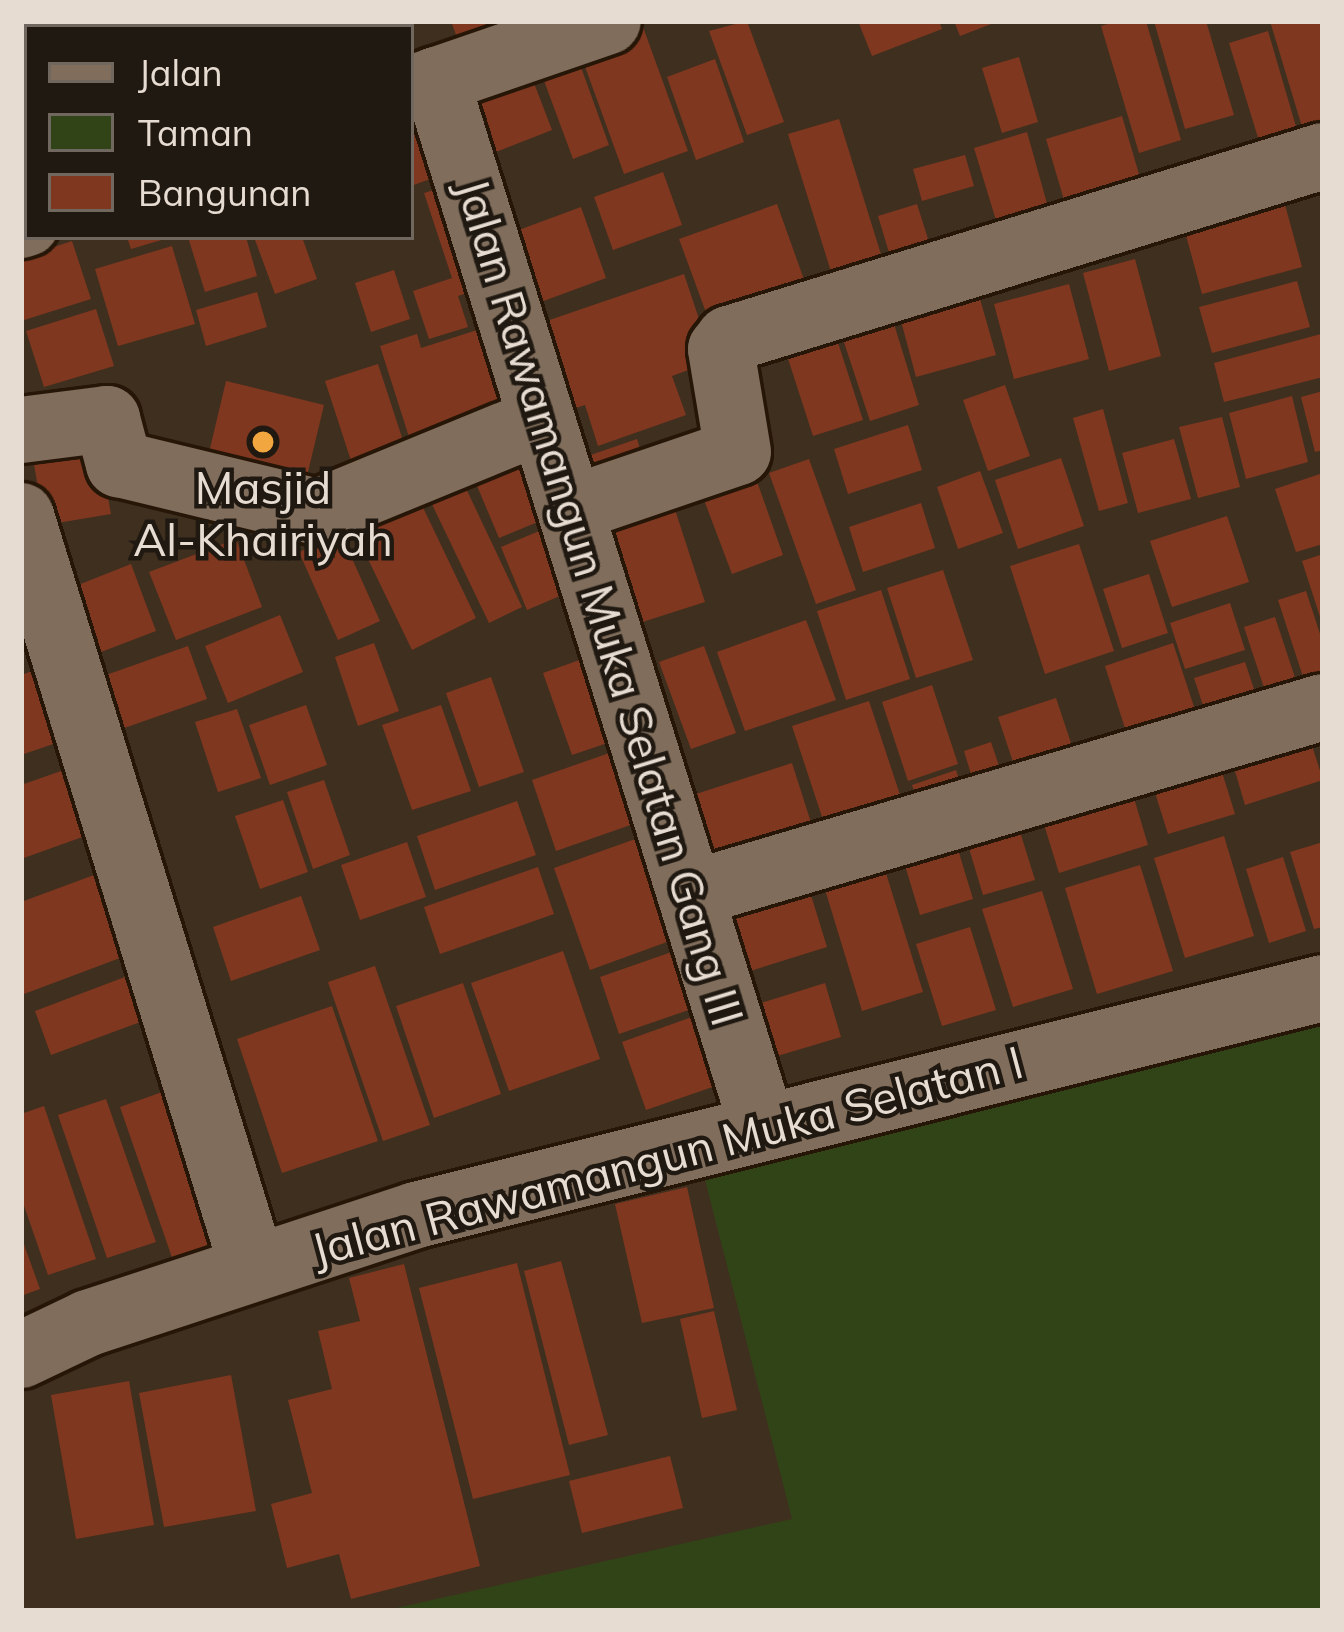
<!DOCTYPE html>
<html>
<head>
<meta charset="utf-8">
<style>
	body { margin:0 }
	#map { position:relative; width:1344px; height:1632px; overflow:hidden; background:#3f2f1f; font-family:Mulish,sans-serif }
	div>[style] { position:absolute }
	[style*='--x'] { left:calc(var(--x)*1px); top:calc(var(--y)*1px); width:calc(var(--w)*1px); rotate:calc(var(--a)*1deg) }
	.green>* { inset:0; background:#314418 }
	.building>* { inset:0; background:#80371f }
	.roads { filter:drop-shadow(3px 0 #261607) drop-shadow(-3px 0 #261607) drop-shadow(0 3px #261607) drop-shadow(0 -3px #261607) }
	.minor>* { height:66px; margin:-33px; padding:0 33px; transform-origin:33px; border-radius:33px; background:#806d5b }
	.dots>* { width:33px; height:33px; translate:-50% -50%; box-sizing:border-box; border:6px solid #201911; border-radius:50% }
	span { translate:-50% -50%; white-space:nowrap; text-align:center; line-height:1.15; -webkit-text-stroke:9px #201911; paint-order:stroke }
	.poi-label { font-size:45px; color:#e7dcd2 }
	.street-label { font-size:45px; color:#e7dcd2 }
	.frame { position:absolute; inset:0; border:24px solid #e7dcd2; pointer-events:none }
	.legend { position:absolute; left:24px; top:24px; width:390px; height:216px; box-sizing:border-box; background:#201911; border:3px solid #70675e; margin:0; padding:15px 21px; list-style:none; font-size:36px; color:#e7dcd2 }
	.legend li { display:flex; align-items:center; gap:24px; height:60px }
	.legend b { width:60px; border:3px solid #70675e }
</style>
</head>
<body>
<div id="map">
	<div class="green">
		<div style="clip-path:polygon(1323px 1015px,1323px 1611px,383px 1611px,792px 1519px,704px 1176px)"></div>
	</div>
	<div class="building">
		<div style="clip-path:polygon(58px 21px,154px 21px,156px 27px,60px 27px)"></div>
		<div style="clip-path:polygon(173px 21px,264px 21px,265px 27px,174px 27px)"></div>
		<div style="clip-path:polygon(451px 21px,556px 21px,464px 57px)"></div>
		<div style="clip-path:polygon(747px 21px,784px 122px,747px 135px,709px 31px)"></div>
		<div style="clip-path:polygon(858px 21px,939px 21px,942px 29px,872px 56px)"></div>
		<div style="clip-path:polygon(954px 21px,999px 21px,960px 36px)"></div>
		<div style="clip-path:polygon(1117px 21px,1146px 21px,1181px 140px,1139px 153px,1101px 26px)"></div>
		<div style="clip-path:polygon(1154px 21px,1206px 21px,1234px 115px,1185px 129px)"></div>
		<div style="clip-path:polygon(1270px 21px,1323px 21px,1323px 135px,1306px 140px)"></div>
		<div style="clip-path:polygon(643px 27px,688px 151px,624px 174px,579px 50px)"></div>
		<div style="clip-path:polygon(1268px 31px,1297px 130px,1259px 141px,1229px 43px)"></div>
		<div style="clip-path:polygon(27px 38px,27px 175px,26px 175px,21px 40px)"></div>
		<div style="clip-path:polygon(577px 56px,609px 145px,573px 159px,540px 70px)"></div>
		<div style="clip-path:polygon(1019px 57px,1038px 122px,1002px 133px,982px 68px)"></div>
		<div style="clip-path:polygon(715px 59px,744px 142px,696px 160px,667px 77px)"></div>
		<div style="clip-path:polygon(529px 70px,552px 130px,488px 155px,465px 94px)"></div>
		<div style="clip-path:polygon(411px 93px,452px 171px,411px 186px)"></div>
		<div style="clip-path:polygon(1122px 116px,1143px 188px,1067px 210px,1046px 139px)"></div>
		<div style="clip-path:polygon(839px 119px,888px 277px,838px 294px,788px 134px)"></div>
		<div style="clip-path:polygon(1027px 132px,1053px 225px,1002px 240px,974px 148px)"></div>
		<div style="clip-path:polygon(965px 155px,974px 186px,922px 201px,913px 169px)"></div>
		<div style="clip-path:polygon(663px 172px,682px 225px,613px 250px,594px 197px)"></div>
		<div style="clip-path:polygon(457px 183px,490px 285px,458px 296px,468px 327px,429px 339px,413px 291px,452px 278px,424px 193px)"></div>
		<div style="clip-path:polygon(1281px 190px,1302px 267px,1202px 294px,1181px 217px)"></div>
		<div style="clip-path:polygon(777px 204px,812px 302px,715px 337px,679px 239px)"></div>
		<div style="clip-path:polygon(917px 204px,934px 258px,894px 269px,878px 216px)"></div>
		<div style="clip-path:polygon(581px 207px,606px 278px,530px 306px,505px 235px)"></div>
		<div style="clip-path:polygon(127px 237px,167px 237px,168px 238px,131px 249px)"></div>
		<div style="clip-path:polygon(188px 237px,246px 237px,257px 276px,205px 292px)"></div>
		<div style="clip-path:polygon(254px 237px,302px 237px,317px 279px,275px 294px)"></div>
		<div style="clip-path:polygon(72px 241px,91px 299px,21px 321px,21px 258px)"></div>
		<div style="clip-path:polygon(172px 246px,195px 324px,118px 346px,95px 269px)"></div>
		<div style="clip-path:polygon(1135px 259px,1161px 356px,1109px 371px,1083px 273px)"></div>
		<div style="clip-path:polygon(394px 270px,410px 319px,371px 332px,355px 283px)"></div>
		<div style="clip-path:polygon(684px 274px,713px 361px,672px 376px,686px 415px,598px 446px,585px 405px,558px 414px,529px 327px)"></div>
		<div style="clip-path:polygon(1297px 281px,1310px 327px,1212px 353px,1199px 307px)"></div>
		<div style="clip-path:polygon(1069px 284px,1089px 359px,1014px 379px,994px 304px)"></div>
		<div style="clip-path:polygon(976px 285px,996px 355px,916px 377px,897px 306px)"></div>
		<div style="clip-path:polygon(257px 292px,267px 327px,206px 346px,196px 310px)"></div>
		<div style="clip-path:polygon(96px 309px,114px 366px,44px 387px,26px 331px)"></div>
		<div style="clip-path:polygon(890px 311px,919px 405px,870px 421px,839px 327px)"></div>
		<div style="clip-path:polygon(499px 323px,529px 414px,417px 462px,380px 346px,417px 334px,421px 348px)"></div>
		<div style="clip-path:polygon(832px 324px,863px 420px,813px 436px,782px 340px)"></div>
		<div style="clip-path:polygon(1321px 334px,1323px 377px,1224px 402px,1214px 363px)"></div>
		<div style="clip-path:polygon(378px 364px,410px 462px,357px 479px,325px 381px)"></div>
		<div style="clip-path:polygon(226px 381px,324px 405px,301px 501px,203px 478px)"></div>
		<div style="clip-path:polygon(1005px 385px,1030px 456px,988px 471px,963px 400px)"></div>
		<div style="clip-path:polygon(1323px 391px,1323px 450px,1315px 452px,1301px 397px)"></div>
		<div style="clip-path:polygon(1292px 396px,1308px 462px,1246px 479px,1229px 413px)"></div>
		<div style="clip-path:polygon(1103px 409px,1128px 503px,1099px 511px,1073px 418px)"></div>
		<div style="clip-path:polygon(1222px 417px,1240px 487px,1198px 498px,1179px 427px)"></div>
		<div style="clip-path:polygon(908px 425px,922px 470px,848px 494px,834px 449px)"></div>
		<div style="clip-path:polygon(96px 431px,111px 514px,45px 525px,30px 443px)"></div>
		<div style="clip-path:polygon(637px 439px,648px 475px,593px 494px,582px 458px)"></div>
		<div style="clip-path:polygon(1174px 439px,1191px 499px,1138px 513px,1122px 453px)"></div>
		<div style="clip-path:polygon(523px 452px,550px 517px,499px 538px,472px 474px)"></div>
		<div style="clip-path:polygon(1061px 458px,1084px 526px,1018px 549px,995px 480px)"></div>
		<div style="clip-path:polygon(809px 459px,856px 590px,816px 604px,769px 473px)"></div>
		<div style="clip-path:polygon(980px 471px,1003px 533px,958px 549px,937px 487px)"></div>
		<div style="clip-path:polygon(754px 473px,783px 555px,732px 574px,701px 492px)"></div>
		<div style="clip-path:polygon(1323px 473px,1323px 544px,1296px 552px,1275px 489px)"></div>
		<div style="clip-path:polygon(463px 482px,522px 607px,489px 623px,429px 498px)"></div>
		<div style="clip-path:polygon(669px 491px,705px 602px,630px 626px,594px 516px)"></div>
		<div style="clip-path:polygon(417px 495px,476px 618px,412px 650px,352px 526px)"></div>
		<div style="clip-path:polygon(921px 503px,935px 548px,863px 572px,849px 527px)"></div>
		<div style="clip-path:polygon(1227px 516px,1249px 582px,1172px 607px,1150px 541px)"></div>
		<div style="clip-path:polygon(561px 522px,588px 584px,527px 610px,501px 547px)"></div>
		<div style="clip-path:polygon(341px 534px,380px 621px,338px 640px,299px 552px)"></div>
		<div style="clip-path:polygon(236px 539px,262px 607px,176px 640px,149px 572px)"></div>
		<div style="clip-path:polygon(1079px 544px,1114px 651px,1045px 674px,1010px 566px)"></div>
		<div style="clip-path:polygon(1323px 554px,1323px 623px,1322px 623px,1302px 561px)"></div>
		<div style="clip-path:polygon(131px 564px,156px 631px,88px 657px,63px 591px)"></div>
		<div style="clip-path:polygon(943px 570px,973px 660px,916px 678px,887px 588px)"></div>
		<div style="clip-path:polygon(1149px 574px,1168px 633px,1122px 648px,1103px 589px)"></div>
		<div style="clip-path:polygon(881px 590px,910px 679px,846px 700px,817px 611px)"></div>
		<div style="clip-path:polygon(1306px 591px,1323px 643px,1323px 681px,1306px 686px,1278px 600px)"></div>
		<div style="clip-path:polygon(1230px 603px,1245px 650px,1185px 669px,1170px 623px)"></div>
		<div style="clip-path:polygon(280px 615px,303px 672px,228px 703px,205px 646px)"></div>
		<div style="clip-path:polygon(1275px 617px,1304px 705px,1273px 715px,1244px 627px)"></div>
		<div style="clip-path:polygon(806px 620px,836px 700px,745px 731px,717px 652px)"></div>
		<div style="clip-path:polygon(374px 643px,399px 711px,358px 726px,335px 657px)"></div>
		<div style="clip-path:polygon(1173px 643px,1200px 725px,1131px 747px,1105px 666px)"></div>
		<div style="clip-path:polygon(188px 646px,207px 699px,110px 733px,92px 680px)"></div>
		<div style="clip-path:polygon(704px 646px,736px 733px,691px 749px,659px 662px)"></div>
		<div style="clip-path:polygon(602px 652px,631px 735px,572px 755px,543px 673px)"></div>
		<div style="clip-path:polygon(1245px 662px,1261px 710px,1210px 727px,1194px 678px)"></div>
		<div style="clip-path:polygon(41px 668px,68px 739px,21px 755px,21px 675px)"></div>
		<div style="clip-path:polygon(491px 677px,524px 772px,479px 787px,446px 693px)"></div>
		<div style="clip-path:polygon(932px 685px,958px 764px,908px 781px,882px 702px)"></div>
		<div style="clip-path:polygon(1056px 698px,1072px 746px,1014px 765px,998px 717px)"></div>
		<div style="clip-path:polygon(869px 701px,905px 810px,828px 835px,792px 726px)"></div>
		<div style="clip-path:polygon(306px 705px,327px 765px,270px 785px,249px 725px)"></div>
		<div style="clip-path:polygon(441px 705px,471px 791px,412px 810px,382px 725px)"></div>
		<div style="clip-path:polygon(237px 709px,261px 778px,218px 792px,195px 722px)"></div>
		<div style="clip-path:polygon(1306px 727px,1323px 780px,1245px 805px,1229px 751px)"></div>
		<div style="clip-path:polygon(991px 742px,1002px 775px,974px 784px,964px 751px)"></div>
		<div style="clip-path:polygon(618px 750px,642px 821px,556px 851px,532px 780px)"></div>
		<div style="clip-path:polygon(1217px 756px,1235px 814px,1168px 834px,1150px 777px)"></div>
		<div style="clip-path:polygon(792px 763px,814px 832px,716px 864px,693px 795px)"></div>
		<div style="clip-path:polygon(64px 770px,88px 835px,21px 859px,21px 785px)"></div>
		<div style="clip-path:polygon(956px 770px,965px 798px,921px 812px,912px 785px)"></div>
		<div style="clip-path:polygon(1128px 778px,1148px 845px,1059px 873px,1038px 805px)"></div>
		<div style="clip-path:polygon(324px 780px,350px 855px,313px 869px,287px 792px)"></div>
		<div style="clip-path:polygon(283px 800px,308px 872px,260px 889px,235px 816px)"></div>
		<div style="clip-path:polygon(517px 801px,536px 855px,435px 890px,417px 836px)"></div>
		<div style="clip-path:polygon(1013px 809px,1035px 880px,983px 895px,962px 825px)"></div>
		<div style="clip-path:polygon(950px 823px,973px 899px,920px 915px,897px 839px)"></div>
		<div style="clip-path:polygon(652px 833px,689px 934px,590px 970px,554px 868px)"></div>
		<div style="clip-path:polygon(1224px 836px,1254px 936px,1185px 958px,1154px 858px)"></div>
		<div style="clip-path:polygon(407px 842px,426px 897px,360px 920px,341px 865px)"></div>
		<div style="clip-path:polygon(1323px 842px,1323px 927px,1314px 929px,1290px 852px)"></div>
		<div style="clip-path:polygon(880px 854px,923px 992px,862px 1011px,820px 873px)"></div>
		<div style="clip-path:polygon(1283px 857px,1306px 931px,1269px 943px,1246px 869px)"></div>
		<div style="clip-path:polygon(1140px 865px,1173px 971px,1097px 994px,1065px 888px)"></div>
		<div style="clip-path:polygon(802px 866px,827px 947px,747px 972px,722px 891px)"></div>
		<div style="clip-path:polygon(538px 867px,554px 914px,440px 954px,424px 907px)"></div>
		<div style="clip-path:polygon(113px 868px,144px 949px,24px 994px,21px 902px)"></div>
		<div style="clip-path:polygon(1042px 891px,1073px 989px,1013px 1007px,982px 909px)"></div>
		<div style="clip-path:polygon(301px 896px,320px 950px,231px 981px,213px 927px)"></div>
		<div style="clip-path:polygon(970px 927px,996px 1010px,942px 1026px,916px 944px)"></div>
		<div style="clip-path:polygon(686px 947px,706px 1004px,619px 1034px,600px 977px)"></div>
		<div style="clip-path:polygon(563px 951px,600px 1059px,509px 1091px,471px 983px)"></div>
		<div style="clip-path:polygon(375px 966px,430px 1125px,383px 1141px,328px 982px)"></div>
		<div style="clip-path:polygon(146px 969px,162px 1014px,51px 1055px,35px 1011px)"></div>
		<div style="clip-path:polygon(463px 983px,501px 1094px,434px 1118px,396px 1006px)"></div>
		<div style="clip-path:polygon(825px 983px,841px 1037px,774px 1057px,758px 1004px)"></div>
		<div style="clip-path:polygon(332px 1006px,378px 1141px,282px 1173px,237px 1039px)"></div>
		<div style="clip-path:polygon(703px 1013px,727px 1082px,646px 1110px,622px 1042px)"></div>
		<div style="clip-path:polygon(182px 1085px,239px 1250px,177px 1272px,120px 1107px)"></div>
		<div style="clip-path:polygon(106px 1099px,156px 1242px,107px 1258px,58px 1115px)"></div>
		<div style="clip-path:polygon(44px 1106px,96px 1259px,48px 1275px,21px 1197px,21px 1114px)"></div>
		<div style="clip-path:polygon(687px 1187px,714px 1308px,642px 1323px,615px 1204px)"></div>
		<div style="clip-path:polygon(21px 1236px,40px 1289px,21px 1296px)"></div>
		<div style="clip-path:polygon(561px 1261px,608px 1435px,569px 1445px,524px 1271px)"></div>
		<div style="clip-path:polygon(517px 1263px,570px 1475px,473px 1499px,419px 1288px)"></div>
		<div style="clip-path:polygon(404px 1264px,480px 1566px,351px 1599px,339px 1554px,287px 1568px,271px 1504px,312px 1493px,288px 1400px,332px 1389px,318px 1331px,360px 1321px,349px 1278px)"></div>
		<div style="clip-path:polygon(714px 1311px,737px 1410px,702px 1418px,680px 1319px)"></div>
		<div style="clip-path:polygon(231px 1375px,256px 1511px,164px 1527px,139px 1393px)"></div>
		<div style="clip-path:polygon(129px 1381px,154px 1525px,76px 1539px,51px 1395px)"></div>
		<div style="clip-path:polygon(670px 1456px,683px 1508px,582px 1533px,569px 1481px)"></div>
	</div>
	<div class="roads">
		<div class="minor">
			<div style="--x:436;--y:80;--w:1095;--a:72.67"></div>
			<div style="--x:411;--y:89;--w:208;--a:-19"></div>
			<div style="--x:21;--y:225;--w:6;--a:-18"></div>
			<div style="--x:21;--y:430;--w:87;--a:-7.3"></div>
			<div style="--x:107;--y:419;--w:47;--a:75.1"></div>
			<div style="--x:119;--y:464;--w:205;--a:13.6"></div>
			<div style="--x:318;--y:512;--w:242;--a:-22.3"></div>
			<div style="--x:571;--y:509;--w:176;--a:-18.8"></div>
			<div style="--x:738;--y:452;--w:104;--a:-99.4"></div>
			<div style="--x:721;--y:349;--w:13;--a:-51"></div>
			<div style="--x:729;--y:339;--w:622;--a:-17.12"></div>
			<div style="--x:21;--y:516;--w:784;--a:72.86"></div>
			<div style="--x:694;--y:893;--w:656;--a:-16.47"></div>
			<div style="--x:21;--y:1355;--w:74;--a:-25.5"></div>
			<div style="--x:88;--y:1323;--w:345;--a:-18.2"></div>
			<div style="--x:416;--y:1215;--w:935;--a:-14.05"></div>
		</div>
	</div>
	<div class="dots">
		<div style="left:263px;top:442px;background:#f1a63f"></div>
	</div>
	<div class="poi-label">
		<span style="left:263px;top:514px">Masjid<br>Al-Khairiyah</span>
	</div>
	<div class="street-label">
		<span style="left:600px;top:602px;rotate:73deg">Jalan Rawamangun Muka Selatan Gang III</span>
		<span style="left:667px;top:1156px;rotate:-15deg">Jalan Rawamangun Muka Selatan I</span>
	</div>
	<div class="frame"></div>
	<ul class="legend">
	<li><b style="height:15px;background:#806d5b"></b>Jalan</li>
	<li><b style="height:33px;background:#314418"></b>Taman</li>
	<li><b style="height:33px;background:#80371f"></b>Bangunan</li>
	</ul>
</div>
</body>
</html>
